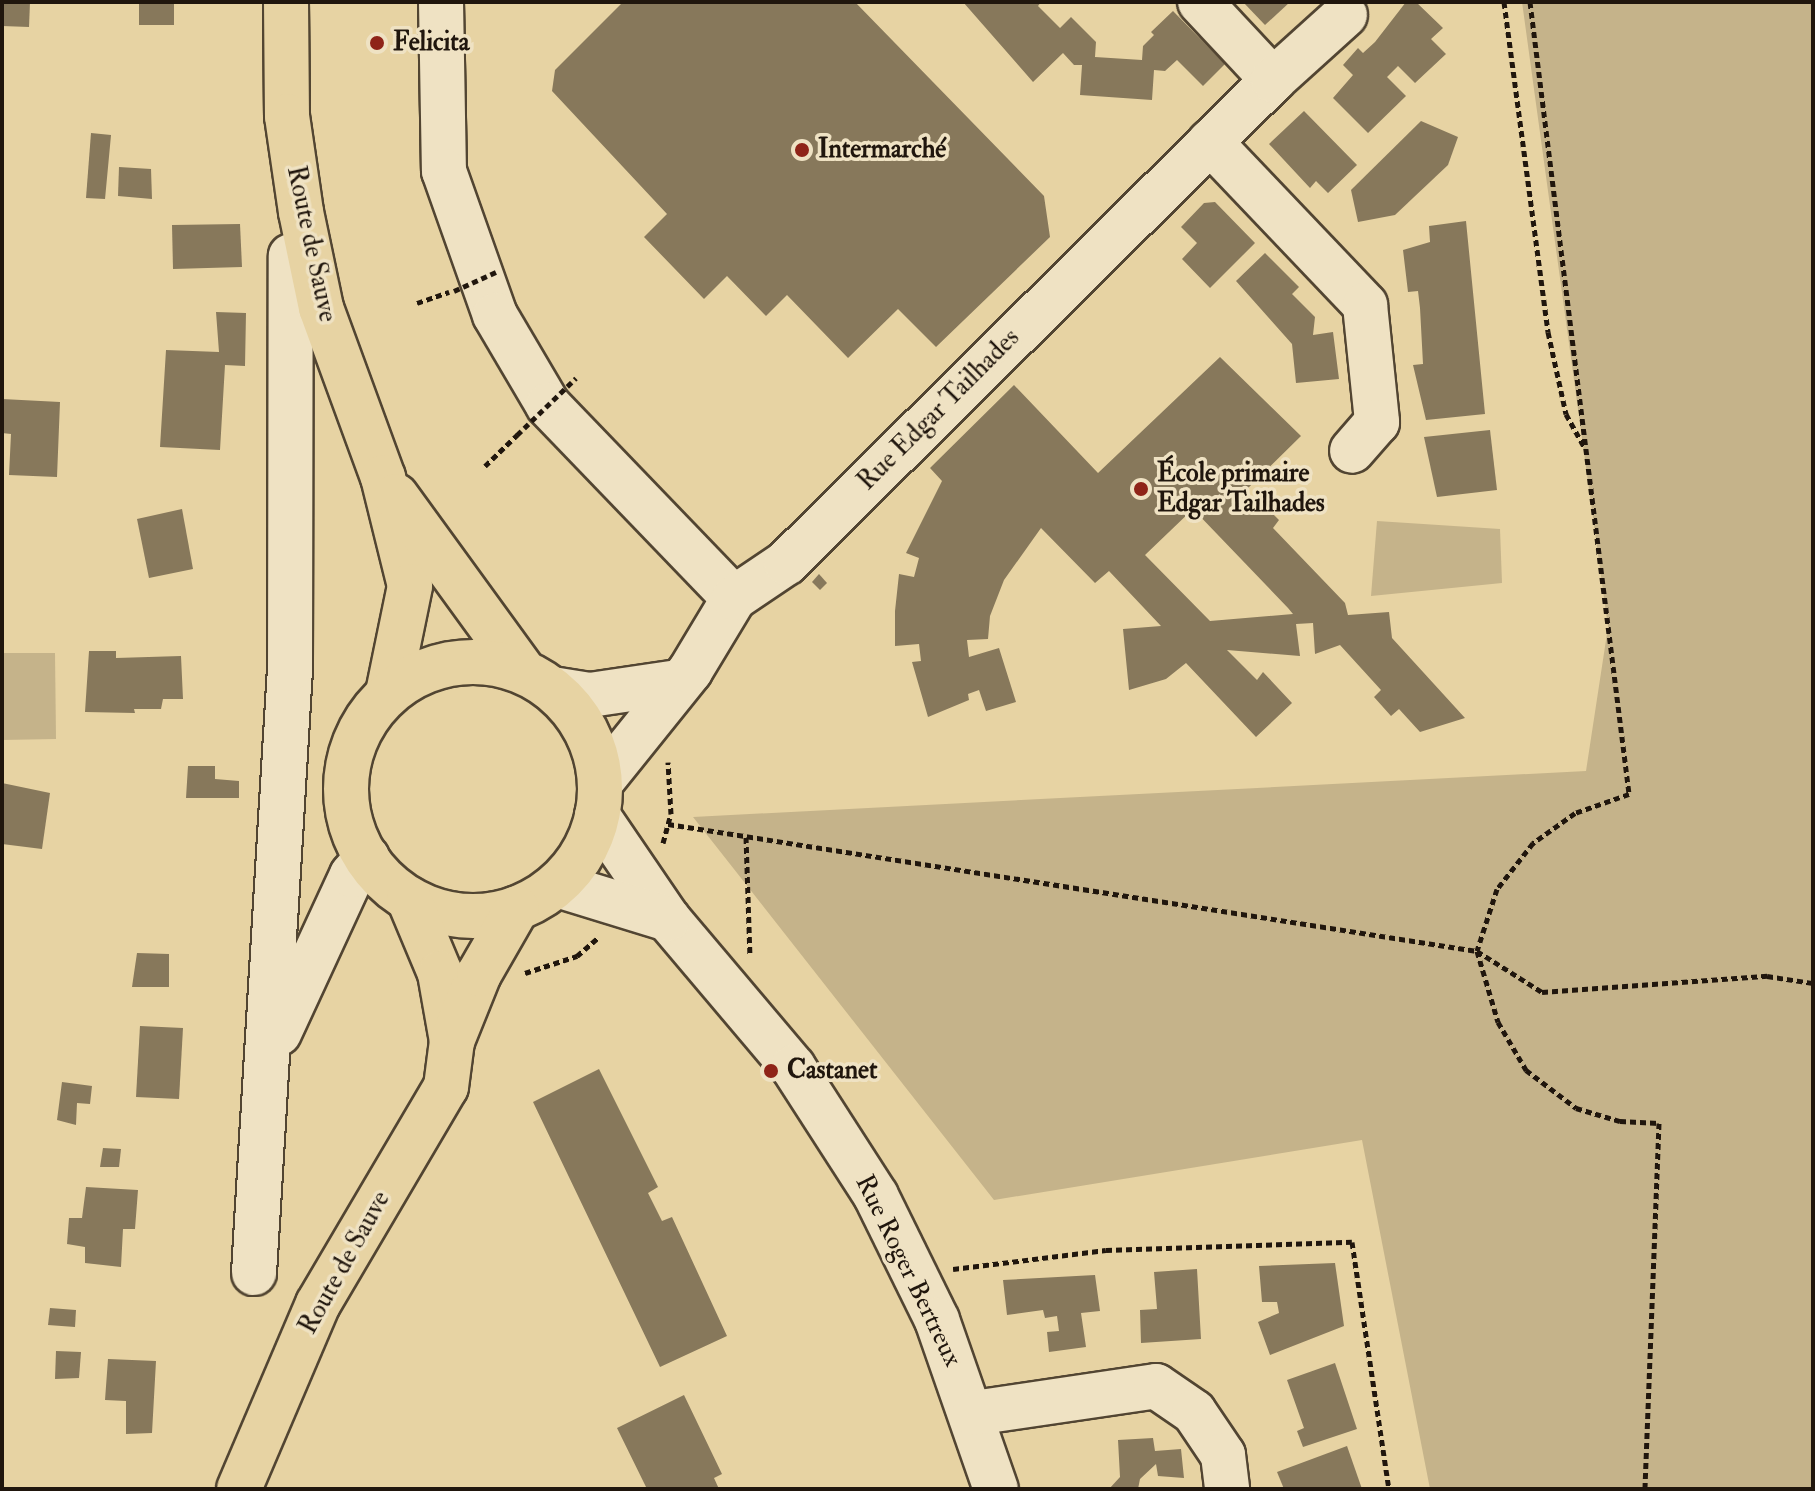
<!DOCTYPE html>
<html>
<head>
<meta charset="utf-8">
<style>
	body { margin:0 }
	#map { position:relative; width:1815px; height:1491px; overflow:hidden; background:#e7d3a3; font-family:"IM FELL Double Pica",serif }
	div>[style] { position:absolute }
	[style*='--x'] { left:calc(var(--x)*1px); top:calc(var(--y)*1px); width:calc(var(--w)*1px); rotate:calc(var(--a)*1deg) }
	.green>* { inset:0; background:#c5b38a }
	.building>* { inset:0; background:#87785b }
	.path>* { height:5px; margin-top:-2.5px; transform-origin:0; background:repeating-linear-gradient(90deg,#20160d 0 6px,transparent 0 10px) }
	.roads { filter:drop-shadow(2px 0 #524532) drop-shadow(-2px 0 #524532) drop-shadow(0 2px #524532) drop-shadow(0 -2px #524532) }
	.minor>* { height:44px; margin:-22px; padding:0 22px; transform-origin:22px; border-radius:22px; background:#efe2c3 }
	.major>* { height:44px; margin:-22px; padding:0 22px; transform-origin:22px; border-radius:22px; background:#e7d3a3 }
	.major>.ring { margin:-22px; padding:0; box-sizing:content-box; background:none; border:44px solid #e7d3a3; border-radius:50% }
	.path-bridge>* { height:5px; margin-top:-2.5px; transform-origin:0; background:repeating-linear-gradient(90deg,#20160d 0 6px,transparent 0 10px) }
	.dots>* { width:22px; height:22px; translate:-50% -50%; box-sizing:border-box; border:4px solid #efe2c3; border-radius:50% }
	span { translate:-50% -50%; white-space:nowrap; text-align:center; line-height:1.15; -webkit-text-stroke:7px #efe2c3; paint-order:stroke }
	.poi-label { font-size:26px; color:#20160d; font-weight:700 }
	.left { translate:0 -50%; text-align:left }
	.street-label { font-size:26px; color:#20160d }
	.frame { position:absolute; inset:0; border:4px solid #20160d; pointer-events:none }
</style>
</head>
<body>
<div id="map">
	<div class="green">
		<div style="clip-path:polygon(1522px 2px,1813px 2px,1813px 1489px,1430px 1489px,1362px 1140px,994px 1200px,693px 817px,1586px 771px,1608px 627px)"></div>
		<div style="clip-path:polygon(1377px 521px,1500px 529px,1502px 583px,1371px 596px)"></div>
		<div style="clip-path:polygon(2px 653px,55px 653px,56px 739px,2px 740px)"></div>
	</div>
	<div class="building">
		<div style="clip-path:polygon(2px 2px,30px 2px,29px 27px,2px 26px)"></div>
		<div style="clip-path:polygon(139px 2px,174px 2px,174px 25px,139px 25px)"></div>
		<div style="clip-path:polygon(623px 2px,855px 2px,1044px 196px,1050px 237px,936px 347px,898px 309px,848px 358px,787px 295px,766px 316px,727px 276px,704px 299px,644px 237px,667px 214px,552px 91px,555px 70px)"></div>
		<div style="clip-path:polygon(963px 2px,1041px 2px,1038px 6px,1060px 28px,1071px 17px,1096px 42px,1095px 57px,1142px 60px,1143px 46px,1154px 35px,1151px 32px,1173px 11px,1225px 64px,1203px 86px,1177px 60px,1165px 71px,1154px 70px,1152px 100px,1080px 95px,1082px 65px,1074px 65px,1063px 53px,1033px 82px)"></div>
		<div style="clip-path:polygon(1243px 2px,1290px 2px,1265px 25px)"></div>
		<div style="clip-path:polygon(1406px 2px,1416px 2px,1443px 28px,1431px 39px,1446px 54px,1415px 83px,1398px 66px,1387px 77px,1406px 96px,1368px 133px,1333px 98px,1353px 75px,1343px 65px,1358px 48px,1363px 53px,1375px 42px)"></div>
		<div style="clip-path:polygon(1304px 111px,1357px 165px,1328px 193px,1316px 181px,1310px 188px,1269px 144px)"></div>
		<div style="clip-path:polygon(1421px 121px,1458px 137px,1448px 165px,1395px 215px,1358px 222px,1351px 190px)"></div>
		<div style="clip-path:polygon(91px 133px,111px 135px,105px 199px,86px 198px)"></div>
		<div style="clip-path:polygon(119px 167px,151px 169px,152px 199px,118px 196px)"></div>
		<div style="clip-path:polygon(1215px 202px,1255px 243px,1210px 288px,1182px 259px,1197px 243px,1181px 227px,1204px 203px)"></div>
		<div style="clip-path:polygon(1466px 221px,1485px 414px,1426px 420px,1413px 365px,1423px 364px,1420px 308px,1418px 291px,1408px 292px,1403px 250px,1430px 242px,1429px 226px)"></div>
		<div style="clip-path:polygon(240px 224px,242px 267px,173px 269px,172px 225px)"></div>
		<div style="clip-path:polygon(1265px 253px,1299px 287px,1292px 294px,1315px 317px,1313px 335px,1333px 332px,1339px 379px,1296px 383px,1292px 344px,1236px 281px)"></div>
		<div style="clip-path:polygon(216px 312px,246px 313px,245px 366px,225px 365px,220px 450px,160px 447px,166px 350px,219px 352px)"></div>
		<div style="clip-path:polygon(evenodd,1220px 357px,1301px 436px,1241px 495px,1257px 512px,1264px 505px,1279px 520px,1273px 528px,1345px 603px,1348px 615px,1389px 612px,1392px 638px,1465px 718px,1420px 732px,1399px 709px,1391px 716px,1374px 697px,1381px 690px,1340px 645px,1315px 654px,1313px 623px,1296px 624px,1300px 656px,1227px 650px,1257px 680px,1263px 672px,1292px 703px,1256px 737px,1186px 663px,1166px 679px,1129px 690px,1123px 629px,1161px 626px,1109px 571px,1095px 583px,1041px 528px,1004px 580px,990px 616px,988px 639px,967px 640px,969px 657px,999px 648px,1016px 702px,986px 711px,979px 690px,968px 694px,969px 700px,928px 717px,912px 662px,921px 661px,919px 644px,895px 646px,895px 611px,899px 574px,914px 577px,919px 558px,906px 553px,942px 481px,930px 468px,1014px 385px,1098px 473px,1220px 357px,1193px 509px,1288px 608px,1293px 614px,1210px 621px,1145px 555px,1193px 509px)"></div>
		<div style="clip-path:polygon(2px 399px,60px 402px,57px 477px,9px 475px,11px 434px,2px 433px)"></div>
		<div style="clip-path:polygon(1490px 430px,1497px 490px,1437px 497px,1424px 437px)"></div>
		<div style="clip-path:polygon(182px 509px,193px 569px,149px 578px,137px 519px)"></div>
		<div style="clip-path:polygon(819px 574px,827px 583px,820px 590px,812px 582px)"></div>
		<div style="clip-path:polygon(89px 651px,116px 651px,116px 658px,181px 656px,183px 699px,163px 699px,161px 709px,134px 709px,135px 713px,85px 712px)"></div>
		<div style="clip-path:polygon(188px 766px,215px 766px,215px 779px,239px 781px,239px 798px,186px 798px)"></div>
		<div style="clip-path:polygon(2px 783px,50px 793px,42px 849px,2px 844px)"></div>
		<div style="clip-path:polygon(137px 953px,169px 954px,169px 987px,132px 987px)"></div>
		<div style="clip-path:polygon(140px 1026px,183px 1028px,179px 1099px,136px 1097px)"></div>
		<div style="clip-path:polygon(599px 1069px,658px 1187px,648px 1193px,662px 1221px,672px 1217px,727px 1336px,660px 1367px,533px 1102px)"></div>
		<div style="clip-path:polygon(62px 1082px,92px 1086px,90px 1104px,77px 1103px,76px 1125px,57px 1120px)"></div>
		<div style="clip-path:polygon(103px 1148px,121px 1149px,119px 1167px,100px 1167px)"></div>
		<div style="clip-path:polygon(86px 1187px,138px 1190px,135px 1229px,123px 1229px,121px 1267px,85px 1263px,85px 1247px,67px 1244px,69px 1218px,82px 1218px)"></div>
		<div style="clip-path:polygon(1335px 1263px,1344px 1326px,1270px 1355px,1258px 1322px,1279px 1313px,1277px 1302px,1262px 1302px,1259px 1266px)"></div>
		<div style="clip-path:polygon(1197px 1269px,1201px 1339px,1141px 1343px,1140px 1310px,1157px 1309px,1154px 1272px)"></div>
		<div style="clip-path:polygon(1095px 1275px,1100px 1311px,1081px 1313px,1086px 1347px,1049px 1352px,1047px 1332px,1059px 1331px,1057px 1316px,1045px 1318px,1043px 1310px,1007px 1315px,1003px 1280px)"></div>
		<div style="clip-path:polygon(50px 1308px,76px 1310px,75px 1327px,48px 1325px)"></div>
		<div style="clip-path:polygon(56px 1351px,81px 1352px,79px 1378px,55px 1379px)"></div>
		<div style="clip-path:polygon(108px 1359px,156px 1361px,152px 1433px,126px 1434px,126px 1401px,105px 1400px)"></div>
		<div style="clip-path:polygon(1335px 1363px,1357px 1429px,1303px 1447px,1297px 1431px,1304px 1428px,1287px 1380px)"></div>
		<div style="clip-path:polygon(684px 1395px,722px 1474px,714px 1478px,719px 1489px,647px 1489px,617px 1428px)"></div>
		<div style="clip-path:polygon(1153px 1438px,1155px 1451px,1181px 1449px,1184px 1478px,1158px 1476px,1156px 1464px,1140px 1479px,1138px 1489px,1109px 1489px,1120px 1477px,1118px 1440px)"></div>
		<div style="clip-path:polygon(1347px 1446px,1362px 1489px,1284px 1489px,1277px 1472px)"></div>
	</div>
	<div class="path">
		<div style="--x:1504;--y:2;--w:333;--a:82.4"></div>
		<div style="--x:1548;--y:332;--w:84;--a:77.6"></div>
		<div style="--x:1566;--y:414;--w:38;--a:61"></div>
		<div style="--x:1530;--y:2;--w:798;--a:82.87"></div>
		<div style="--x:1629;--y:794;--w:57;--a:160.6"></div>
		<div style="--x:1575;--y:813;--w:52;--a:144.5"></div>
		<div style="--x:1533;--y:843;--w:58;--a:128"></div>
		<div style="--x:1497;--y:889;--w:65;--a:107.9"></div>
		<div style="--x:1477;--y:951;--w:74;--a:73.5"></div>
		<div style="--x:1498;--y:1022;--w:56;--a:59.7"></div>
		<div style="--x:1526;--y:1070;--w:63;--a:37.2"></div>
		<div style="--x:1576;--y:1108;--w:46;--a:16.5"></div>
		<div style="--x:1620;--y:1121;--w:39;--a:3"></div>
		<div style="--x:1659;--y:1123;--w:366;--a:92.2"></div>
		<div style="--x:417;--y:303;--w:34;--a:-19"></div>
		<div style="--x:485;--y:466;--w:45;--a:-44.1"></div>
		<div style="--x:668;--y:824;--w:819;--a:8.92"></div>
		<div style="--x:1477;--y:951;--w:77;--a:32.2"></div>
		<div style="--x:1542;--y:992;--w:226;--a:-4.1"></div>
		<div style="--x:1767;--y:976;--w:47;--a:8.7"></div>
		<div style="--x:746;--y:837;--w:118;--a:88.1"></div>
		<div style="--x:663;--y:843;--w:30;--a:-75"></div>
		<div style="--x:671;--y:814;--w:52;--a:-93.3"></div>
		<div style="--x:525;--y:973;--w:55;--a:-18.1"></div>
		<div style="--x:577;--y:956;--w:28;--a:-41"></div>
		<div style="--x:953;--y:1269;--w:154;--a:-7.1"></div>
		<div style="--x:1106;--y:1250;--w:246;--a:-1.9"></div>
		<div style="--x:1352;--y:1242;--w:250;--a:81.5"></div>
	</div>
	<div class="roads">
		<div class="minor">
			<div style="--x:441;--y:2;--w:169;--a:89"></div>
			<div style="--x:444;--y:171;--w:153;--a:70.5"></div>
			<div style="--x:495;--y:315;--w:104;--a:59.5"></div>
			<div style="--x:548;--y:405;--w:268;--a:46.1"></div>
			<div style="--x:1200;--y:2;--w:107;--a:46.9"></div>
			<div style="--x:1210;--y:142;--w:225;--a:46.4"></div>
			<div style="--x:1365;--y:305;--w:118;--a:84.1"></div>
			<div style="--x:1377;--y:422;--w:38;--a:131"></div>
			<div style="--x:552;--y:689;--w:38;--a:9"></div>
			<div style="--x:590;--y:695;--w:89;--a:-8.4"></div>
			<div style="--x:600;--y:783;--w:144;--a:-51.2"></div>
			<div style="--x:690;--y:671;--w:85;--a:-58.9"></div>
			<div style="--x:734;--y:598;--w:63;--a:-33.9"></div>
			<div style="--x:786;--y:563;--w:686;--a:-44.76"></div>
			<div style="--x:1273;--y:80;--w:97;--a:-42.1"></div>
			<div style="--x:597;--y:815;--w:126;--a:55.7"></div>
			<div style="--x:668;--y:919;--w:194;--a:49.8"></div>
			<div style="--x:793;--y:1067;--w:153;--a:57.2"></div>
			<div style="--x:876;--y:1196;--w:138;--a:63.8"></div>
			<div style="--x:937;--y:1320;--w:179;--a:70.8"></div>
			<div style="--x:557;--y:885;--w:116;--a:17"></div>
			<div style="--x:279;--y:1033;--w:174;--a:-65.2"></div>
			<div style="--x:352;--y:875;--w:23;--a:-49"></div>
			<div style="--x:254;--y:1273;--w:605;--a:-86.59"></div>
			<div style="--x:290;--y:669;--w:413;--a:-89.9"></div>
			<div style="--x:974;--y:1413;--w:184;--a:-8.4"></div>
			<div style="--x:1156;--y:1386;--w:46;--a:34.4"></div>
			<div style="--x:1194;--y:1412;--w:52;--a:56"></div>
			<div style="--x:1223;--y:1455;--w:34;--a:83"></div>
		</div>
		<div class="major">
			<div style="--x:286;--y:2;--w:114;--a:89.5"></div>
			<div style="--x:287;--y:116;--w:97;--a:81.7"></div>
			<div style="--x:301;--y:212;--w:98;--a:78.2"></div>
			<div style="--x:321;--y:308;--w:180;--a:69.9"></div>
			<div style="--x:383;--y:477;--w:112;--a:76.1"></div>
			<div style="--x:410;--y:586;--w:109;--a:101.6"></div>
			<div style="--x:396;--y:496;--w:216;--a:54"></div>
			<div class="ring" style="left:346px;top:662px;width:210px;height:210px"></div>
			<div style="--x:409;--y:899;--w:80;--a:67.3"></div>
			<div style="--x:440;--y:973;--w:69;--a:80"></div>
			<div style="--x:239;--y:1489;--w:201;--a:-66.9"></div>
			<div style="--x:318;--y:1304;--w:252;--a:-59.5"></div>
			<div style="--x:446;--y:1087;--w:46;--a:-82.6"></div>
			<div style="--x:452;--y:1041;--w:72;--a:-68.1"></div>
			<div style="--x:479;--y:974;--w:76;--a:-60.1"></div>
		</div>
	</div>
	<div class="path-bridge">
		<div style="--x:454;--y:291;--w:46;--a:-24.3"></div>
		<div style="--x:517;--y:435;--w:82;--a:-44"></div>
	</div>
	<div class="dots">
		<div style="left:377px;top:43px;background:#8f2418"></div>
		<div style="left:802px;top:150px;background:#8f2418"></div>
		<div style="left:1141px;top:489px;background:#8f2418"></div>
		<div style="left:771px;top:1071px;background:#8f2418"></div>
	</div>
	<div class="poi-label">
		<span class="left" style="left:393px;top:43px">Felicita</span>
		<span class="left" style="left:818px;top:150px">Intermarché</span>
		<span class="left" style="left:1157px;top:489px">École primaire<br>Edgar Tailhades</span>
		<span class="left" style="left:787px;top:1071px">Castanet</span>
	</div>
	<div class="street-label">
		<span style="left:311px;top:244px;rotate:78deg">Route de Sauve</span>
		<span style="left:939px;top:410px;rotate:-45deg">Rue Edgar Tailhades</span>
		<span style="left:345px;top:1263px;rotate:-61deg">Route de Sauve</span>
		<span style="left:908px;top:1271px;rotate:64deg">Rue Roger Bertreux</span>
	</div>
	<div class="frame"></div>
</div>
</body>
</html>
